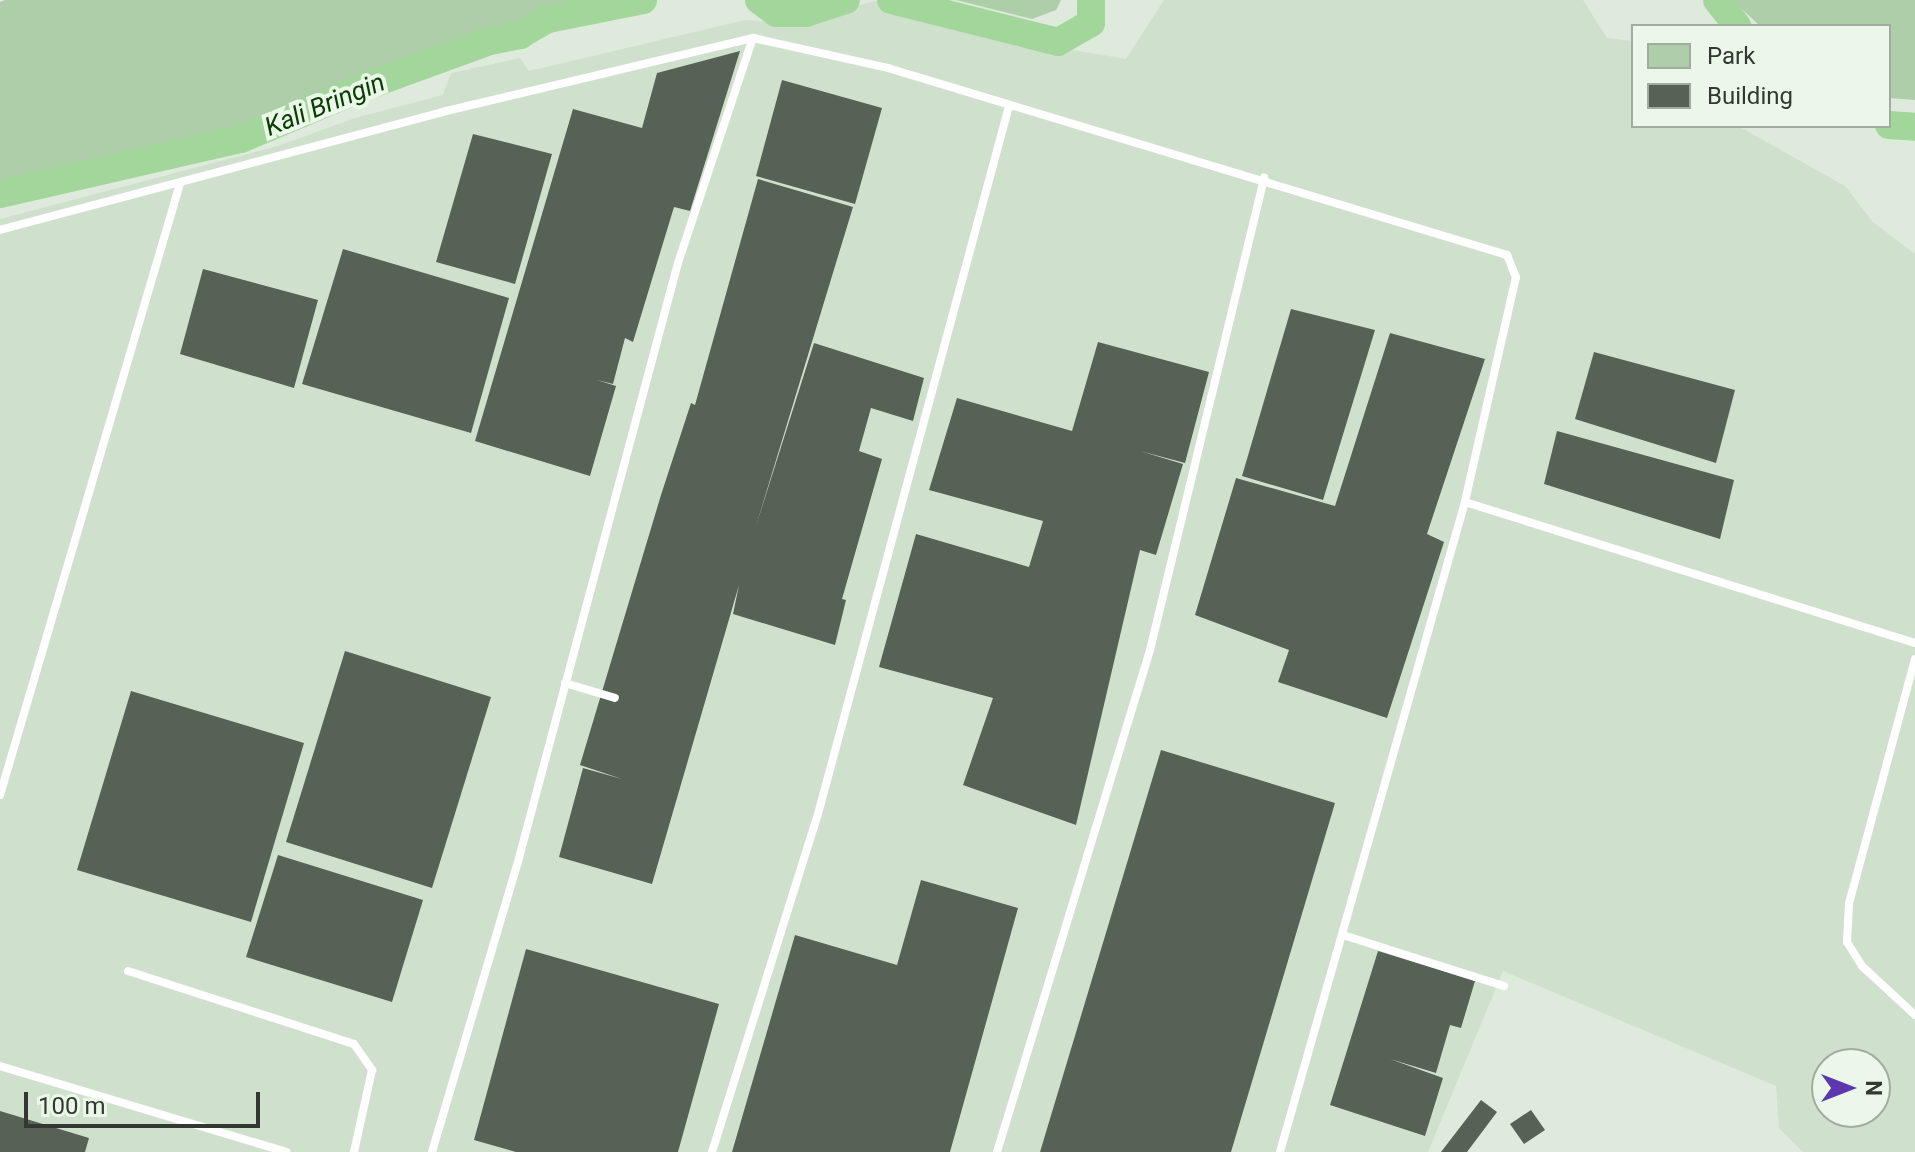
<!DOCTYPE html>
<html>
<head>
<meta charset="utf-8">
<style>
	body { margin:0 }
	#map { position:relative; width:1915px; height:1152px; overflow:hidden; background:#deeadc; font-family:Roboto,sans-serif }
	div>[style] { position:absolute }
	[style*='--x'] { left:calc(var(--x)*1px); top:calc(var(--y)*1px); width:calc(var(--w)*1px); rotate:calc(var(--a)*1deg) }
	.built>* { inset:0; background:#cfe1cd }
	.green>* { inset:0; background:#aecda9 }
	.river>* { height:28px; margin:-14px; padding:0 14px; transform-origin:14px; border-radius:14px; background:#a3d69b }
	.building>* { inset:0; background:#576256 }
	.service>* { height:8px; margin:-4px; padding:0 4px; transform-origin:4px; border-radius:4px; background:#fff }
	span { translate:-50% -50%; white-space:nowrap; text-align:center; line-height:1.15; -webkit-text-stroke:8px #ebf8e9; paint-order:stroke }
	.water-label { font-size:26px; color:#093d03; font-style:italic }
	.legend { position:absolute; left:1631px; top:24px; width:260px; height:104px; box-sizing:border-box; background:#ebf8e9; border:2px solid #a1aba0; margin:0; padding:10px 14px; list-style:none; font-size:24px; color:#333832 }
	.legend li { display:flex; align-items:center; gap:16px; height:40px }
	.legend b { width:40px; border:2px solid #a1aba0 }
	.north { position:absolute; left:1811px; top:1048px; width:80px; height:80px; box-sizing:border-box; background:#ebf8e9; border:2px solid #a1aba0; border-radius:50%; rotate:90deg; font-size:22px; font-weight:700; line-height:32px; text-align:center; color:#333832 }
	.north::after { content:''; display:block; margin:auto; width:28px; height:36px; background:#5c37af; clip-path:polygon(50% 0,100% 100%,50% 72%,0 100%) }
	.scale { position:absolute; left:24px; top:1092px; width:236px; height:36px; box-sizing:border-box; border:4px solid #333832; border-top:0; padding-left:10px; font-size:24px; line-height:28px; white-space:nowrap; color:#333832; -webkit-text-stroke:6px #ebf8e9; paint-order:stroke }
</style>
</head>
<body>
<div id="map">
	<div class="built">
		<div style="clip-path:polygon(evenodd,1164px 0,1583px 0,1607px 38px,1633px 41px,1633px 126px,1738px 126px,1845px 186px,1873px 222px,1915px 254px,1915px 1152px,1803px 1152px,1779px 1128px,1776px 1086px,1503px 971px,1428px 1152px,0 1152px,0 219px,278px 146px,355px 118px,443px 95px,451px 73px,520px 58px,529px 71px,745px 20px,792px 23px,875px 1px,1043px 45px,1126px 59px,1164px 0,1827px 1064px,1875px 1064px,1875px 1112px,1827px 1112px,1827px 1064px)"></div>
	</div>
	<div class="green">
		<div style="clip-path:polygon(5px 0,616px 0,533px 16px,425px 52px,262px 120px,98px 168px,0 181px,0 2px)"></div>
		<div style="clip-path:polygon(956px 0,1061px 0,1056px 10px,1032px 19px)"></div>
		<div style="clip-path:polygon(1732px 0,1915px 0,1915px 100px,1889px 98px,1889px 26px,1760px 26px)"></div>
	</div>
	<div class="river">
		<div style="--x:759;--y:0;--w:21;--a:37"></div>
		<div style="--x:776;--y:13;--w:30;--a:0"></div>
		<div style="--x:806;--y:13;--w:42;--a:-18"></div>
		<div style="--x:891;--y:0;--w:172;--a:14.1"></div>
		<div style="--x:1058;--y:42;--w:38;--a:-30"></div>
		<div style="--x:1091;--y:23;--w:23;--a:-90"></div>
		<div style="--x:1717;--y:0;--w:33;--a:52"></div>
		<div style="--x:1889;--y:125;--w:26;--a:4"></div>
		<div style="--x:0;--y:194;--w:247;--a:-12.9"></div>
		<div style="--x:241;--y:139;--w:139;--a:-22.9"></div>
		<div style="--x:369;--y:85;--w:129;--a:-20"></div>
		<div style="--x:490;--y:41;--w:31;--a:-11"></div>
		<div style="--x:520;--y:35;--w:32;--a:-30"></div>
		<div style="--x:548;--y:19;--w:97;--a:-11.3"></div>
	</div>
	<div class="building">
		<div style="clip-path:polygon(740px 51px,690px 211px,674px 207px,633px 342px,625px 338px,613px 384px,597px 380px,616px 386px,590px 476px,475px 441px,573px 109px,642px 128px,657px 73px)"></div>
		<div style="clip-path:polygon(782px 80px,882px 108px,855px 204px,756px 176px)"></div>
		<div style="clip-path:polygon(473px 134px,552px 154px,515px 284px,436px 262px)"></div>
		<div style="clip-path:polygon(758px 179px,853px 207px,756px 526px,814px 343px,924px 378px,913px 421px,871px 408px,859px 451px,882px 459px,842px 599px,846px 600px,835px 645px,733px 614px,739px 585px,652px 884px,559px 857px,583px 768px,622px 779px,580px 765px,661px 495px,691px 403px,695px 405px)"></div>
		<div style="clip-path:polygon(343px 249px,509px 298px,471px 433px,302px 384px)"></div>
		<div style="clip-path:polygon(203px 269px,318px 300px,294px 388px,180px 354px)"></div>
		<div style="clip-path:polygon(1291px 309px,1375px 330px,1323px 500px,1242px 476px)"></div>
		<div style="clip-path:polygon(1390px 333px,1485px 359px,1427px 534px,1444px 542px,1387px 718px,1278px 682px,1289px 650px,1195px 615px,1236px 478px,1335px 506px)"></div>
		<div style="clip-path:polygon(1098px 342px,1209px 372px,1185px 463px,1140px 451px,1183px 464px,1156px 555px,1140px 550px,1076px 825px,963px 785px,993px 698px,879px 667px,916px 534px,1029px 567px,1043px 521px,929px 490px,957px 398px,1072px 431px)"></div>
		<div style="clip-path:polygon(1594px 352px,1735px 390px,1716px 463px,1575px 419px)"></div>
		<div style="clip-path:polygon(1557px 431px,1734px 480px,1720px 539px,1544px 484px)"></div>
		<div style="clip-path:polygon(345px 651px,491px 697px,432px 888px,286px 842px)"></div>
		<div style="clip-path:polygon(131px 691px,304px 743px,251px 922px,77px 870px)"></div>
		<div style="clip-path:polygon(1161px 750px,1335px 803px,1231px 1152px,1040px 1152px)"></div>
		<div style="clip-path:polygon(278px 855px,423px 900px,392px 1002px,246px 957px)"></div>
		<div style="clip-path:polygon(921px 880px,1018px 908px,950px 1152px,732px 1152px,795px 935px,897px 965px)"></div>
		<div style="clip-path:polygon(526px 949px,719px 1004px,678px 1152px,516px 1152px,474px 1140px)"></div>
		<div style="clip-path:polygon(1378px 951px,1475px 981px,1461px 1028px,1450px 1025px,1436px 1073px,1390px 1059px,1443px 1078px,1425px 1136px,1330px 1105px)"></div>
		<div style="clip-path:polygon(1481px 1100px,1497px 1112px,1467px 1152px,1441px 1152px)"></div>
		<div style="clip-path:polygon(1531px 1110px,1545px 1130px,1524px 1144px,1510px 1124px)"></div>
		<div style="clip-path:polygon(0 1111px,89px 1138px,85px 1152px,0 1152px)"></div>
	</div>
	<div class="service">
		<div style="--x:0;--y:230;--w:457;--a:-14.9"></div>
		<div style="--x:442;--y:112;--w:320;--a:-13.4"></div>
		<div style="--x:1465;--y:502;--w:472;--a:17.4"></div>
		<div style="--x:1915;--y:659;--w:253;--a:105.1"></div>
		<div style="--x:1849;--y:903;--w:39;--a:93"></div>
		<div style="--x:1847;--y:942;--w:28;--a:58"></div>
		<div style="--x:1862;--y:966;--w:72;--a:42.8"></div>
		<div style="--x:565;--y:683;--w:52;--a:16.7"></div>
		<div style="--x:0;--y:795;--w:637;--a:-73.59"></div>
		<div style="--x:1343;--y:935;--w:169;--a:17.6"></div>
		<div style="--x:128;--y:971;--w:237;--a:17.9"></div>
		<div style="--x:354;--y:1044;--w:32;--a:55"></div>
		<div style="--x:372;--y:1070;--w:84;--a:102.4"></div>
		<div style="--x:0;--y:1066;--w:299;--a:16.7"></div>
		<div style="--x:432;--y:1152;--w:307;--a:-73.5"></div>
		<div style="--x:519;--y:858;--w:616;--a:-75.04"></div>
		<div style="--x:678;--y:263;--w:237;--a:-71.6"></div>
		<div style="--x:753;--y:38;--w:138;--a:12.5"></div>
		<div style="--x:888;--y:68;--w:647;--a:16.81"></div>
		<div style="--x:1507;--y:255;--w:24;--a:68"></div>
		<div style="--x:1516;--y:277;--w:231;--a:102.8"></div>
		<div style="--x:1465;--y:502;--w:676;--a:105.89"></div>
		<div style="--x:712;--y:1152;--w:354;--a:-72.6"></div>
		<div style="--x:818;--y:814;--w:733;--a:-74.9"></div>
		<div style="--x:997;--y:1152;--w:525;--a:-73.05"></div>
		<div style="--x:1150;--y:650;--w:486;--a:-76.4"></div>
	</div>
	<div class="water-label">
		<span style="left:325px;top:105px;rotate:-22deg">Kali Bringin</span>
	</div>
	<ul class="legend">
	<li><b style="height:22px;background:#aecda9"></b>Park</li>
	<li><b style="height:22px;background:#576256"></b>Building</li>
	</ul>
	<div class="north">N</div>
	<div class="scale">100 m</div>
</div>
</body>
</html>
